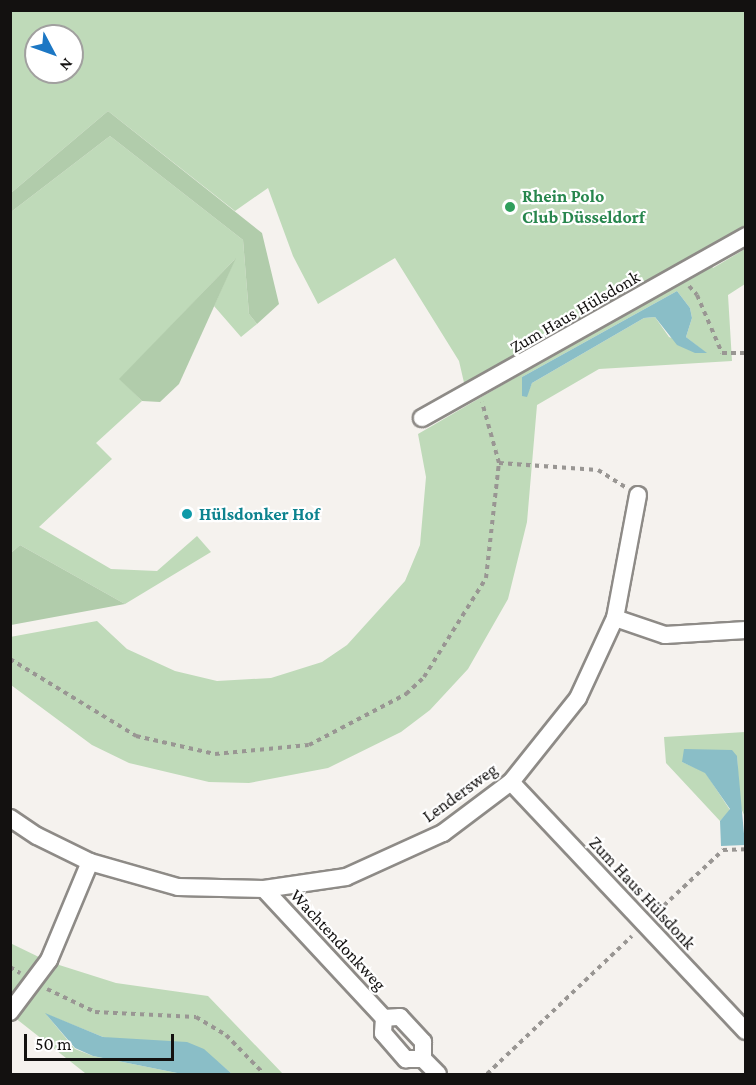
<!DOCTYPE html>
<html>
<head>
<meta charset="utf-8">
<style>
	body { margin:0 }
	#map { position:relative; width:756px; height:1085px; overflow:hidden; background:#f5f2ee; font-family:"Crimson Pro",serif }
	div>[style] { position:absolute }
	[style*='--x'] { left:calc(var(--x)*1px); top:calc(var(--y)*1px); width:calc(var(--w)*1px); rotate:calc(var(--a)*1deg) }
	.green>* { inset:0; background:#bfdab9 }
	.forest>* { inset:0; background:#b1ccab }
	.water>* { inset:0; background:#8abec7 }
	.path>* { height:4px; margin-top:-2px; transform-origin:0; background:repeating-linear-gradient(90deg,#999693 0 4.5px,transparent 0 9px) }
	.roads { filter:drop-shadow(2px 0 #8e8b87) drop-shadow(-2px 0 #8e8b87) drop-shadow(0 2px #8e8b87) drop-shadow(0 -2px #8e8b87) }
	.street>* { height:16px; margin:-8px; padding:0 8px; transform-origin:8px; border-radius:8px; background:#fff }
	.dots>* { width:16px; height:16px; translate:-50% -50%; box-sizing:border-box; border:3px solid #fff; border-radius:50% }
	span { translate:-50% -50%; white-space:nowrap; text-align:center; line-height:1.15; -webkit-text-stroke:4.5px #fff; paint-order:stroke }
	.leisure-label { font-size:18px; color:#27864d; font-weight:700 }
	.left { translate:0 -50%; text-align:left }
	.street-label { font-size:18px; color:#131110 }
	.culture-label { font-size:18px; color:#0d838f; font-weight:700 }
	.frame { position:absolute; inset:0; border:12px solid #131110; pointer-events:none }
	.north { position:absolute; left:24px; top:24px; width:60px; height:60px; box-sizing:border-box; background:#fff; border:2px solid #a1a09f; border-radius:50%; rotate:131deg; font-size:16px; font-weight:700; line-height:24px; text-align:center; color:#131110 }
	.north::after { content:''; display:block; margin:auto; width:21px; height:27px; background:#1c77c4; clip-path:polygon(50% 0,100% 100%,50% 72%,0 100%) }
	.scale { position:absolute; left:24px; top:1034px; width:150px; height:27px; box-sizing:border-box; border:3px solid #131110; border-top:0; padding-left:8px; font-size:18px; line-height:21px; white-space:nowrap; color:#131110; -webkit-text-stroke:4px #fff; paint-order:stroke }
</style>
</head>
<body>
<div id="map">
	<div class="green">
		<div style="clip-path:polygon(evenodd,11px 11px,745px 11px,745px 227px,465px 387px,459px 361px,395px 258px,318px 304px,293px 256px,268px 188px,235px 211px,108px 111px,11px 193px,11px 11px,36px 36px,72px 36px,72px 72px,36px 72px,36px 36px)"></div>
		<div style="clip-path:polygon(110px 136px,243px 240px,249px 314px,257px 324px,241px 337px,214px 306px,235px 259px,120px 379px,142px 401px,96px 443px,112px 459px,39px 527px,111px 569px,157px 571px,197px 536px,211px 552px,125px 604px,20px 545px,11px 553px,11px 212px)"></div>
		<div style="clip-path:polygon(evenodd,745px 249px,745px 284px,728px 295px,732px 361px,599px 369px,537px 405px,527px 522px,508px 599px,468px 669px,430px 710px,401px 732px,328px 768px,249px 783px,209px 782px,129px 763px,92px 745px,11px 685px,10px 637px,97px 621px,127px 649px,175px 671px,217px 681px,271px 678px,322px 662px,347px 645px,405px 581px,420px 545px,426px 477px,418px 434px,711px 264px,713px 268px,745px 249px,677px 291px,690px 308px,692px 318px,686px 337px,701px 349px,669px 337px,655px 317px,644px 318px,532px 383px,529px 390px,522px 377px,677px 291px)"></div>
		<div style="clip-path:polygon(745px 732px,745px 817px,740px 806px,737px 756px,682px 762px,705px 772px,730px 810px,720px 821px,666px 763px,664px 737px)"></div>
		<div style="clip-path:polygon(10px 943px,43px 959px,10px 1001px)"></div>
		<div style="clip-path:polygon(56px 964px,116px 983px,208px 996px,283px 1074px,232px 1074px,218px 1062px,103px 1037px,46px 1014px,75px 1049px,93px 1056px,182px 1074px,85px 1073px,14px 1017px)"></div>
	</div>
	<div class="forest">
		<div style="clip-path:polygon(108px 111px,262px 233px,279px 304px,257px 324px,249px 314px,243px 240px,110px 136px,11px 212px,11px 193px)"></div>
		<div style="clip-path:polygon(236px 258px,179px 384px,160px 402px,142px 401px,119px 379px)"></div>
		<div style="clip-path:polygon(20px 545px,125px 604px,11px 625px,11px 553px)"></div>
	</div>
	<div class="water">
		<div style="clip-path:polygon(677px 291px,690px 308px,692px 318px,686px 337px,707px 353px,695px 353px,677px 345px,655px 317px,644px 318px,532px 383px,527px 397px,522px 396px,522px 377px)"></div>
		<div style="clip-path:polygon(684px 749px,732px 750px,737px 756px,745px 845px,721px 846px,720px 821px,730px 809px,705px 773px,682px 762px)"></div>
		<div style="clip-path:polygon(45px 1013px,103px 1037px,187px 1042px,204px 1049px,232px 1074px,182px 1074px,93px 1056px,75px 1048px)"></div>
	</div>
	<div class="path">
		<div style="--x:689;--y:286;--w:12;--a:48"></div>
		<div style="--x:697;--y:295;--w:63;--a:66.7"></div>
		<div style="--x:722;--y:353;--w:24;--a:0"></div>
		<div style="--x:499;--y:463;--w:99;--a:4"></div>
		<div style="--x:598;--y:470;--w:32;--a:32"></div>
		<div style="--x:10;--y:659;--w:148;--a:31.4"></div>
		<div style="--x:136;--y:736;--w:81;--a:12.8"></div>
		<div style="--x:215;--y:754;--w:94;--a:-5.5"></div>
		<div style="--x:309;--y:745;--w:110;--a:-27.7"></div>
		<div style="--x:406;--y:694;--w:25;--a:-43"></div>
		<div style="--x:424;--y:677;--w:117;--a:-57.9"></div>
		<div style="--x:486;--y:578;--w:116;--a:-83.6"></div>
		<div style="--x:499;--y:463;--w:63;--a:-105.6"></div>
		<div style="--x:657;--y:912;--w:91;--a:-43.2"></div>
		<div style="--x:723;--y:850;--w:23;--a:-2"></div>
		<div style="--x:10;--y:967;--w:12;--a:31"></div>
		<div style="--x:47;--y:989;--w:53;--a:25.6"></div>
		<div style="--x:95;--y:1012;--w:101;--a:2.8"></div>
		<div style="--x:196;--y:1017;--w:35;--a:31"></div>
		<div style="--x:226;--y:1035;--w:54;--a:45.7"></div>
		<div style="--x:487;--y:1074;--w:200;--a:-43.6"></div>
	</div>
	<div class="roads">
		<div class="street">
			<div style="--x:422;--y:418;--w:372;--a:-29.3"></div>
			<div style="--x:615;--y:618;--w:53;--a:18.8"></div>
			<div style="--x:665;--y:635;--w:81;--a:-3.5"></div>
			<div style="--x:511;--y:782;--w:342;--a:46.7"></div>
			<div style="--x:10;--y:818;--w:32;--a:34"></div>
			<div style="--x:37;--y:836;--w:59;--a:26.1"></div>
			<div style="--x:90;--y:862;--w:91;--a:15.9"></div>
			<div style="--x:178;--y:887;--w:86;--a:1.3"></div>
			<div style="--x:264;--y:889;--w:83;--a:-8.3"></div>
			<div style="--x:346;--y:877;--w:107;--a:-24.4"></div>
			<div style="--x:443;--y:833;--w:85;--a:-36.9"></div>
			<div style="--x:511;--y:782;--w:107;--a:-51.4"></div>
			<div style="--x:578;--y:698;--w:88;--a:-65.2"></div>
			<div style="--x:615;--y:618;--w:125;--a:-79.4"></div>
			<div style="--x:264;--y:889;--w:176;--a:47.1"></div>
			<div style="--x:384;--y:1018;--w:16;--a:-4"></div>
			<div style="--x:400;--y:1017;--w:34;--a:47"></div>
			<div style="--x:423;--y:1042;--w:17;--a:90"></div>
			<div style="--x:423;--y:1059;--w:21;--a:45"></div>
			<div style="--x:10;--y:1012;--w:65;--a:-53.1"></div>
			<div style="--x:49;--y:960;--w:106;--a:-67.3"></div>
			<div style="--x:384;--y:1018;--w:15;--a:94"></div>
			<div style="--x:383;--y:1033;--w:35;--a:49"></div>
			<div style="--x:406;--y:1059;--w:17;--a:0"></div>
		</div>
	</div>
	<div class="dots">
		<div style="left:510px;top:207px;background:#2e9e5b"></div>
		<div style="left:187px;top:514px;background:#0f9aa8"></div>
	</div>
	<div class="leisure-label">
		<span class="left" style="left:522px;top:207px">Rhein Polo<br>Club Düsseldorf</span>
	</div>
	<div class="street-label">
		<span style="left:575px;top:312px;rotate:-30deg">Zum Haus Hülsdonk</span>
		<span style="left:460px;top:793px;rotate:-36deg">Lendersweg</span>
		<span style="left:642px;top:893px;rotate:47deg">Zum Haus Hülsdonk</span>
		<span style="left:338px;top:940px;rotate:47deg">Wachtendonkweg</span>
	</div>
	<div class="culture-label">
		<span class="left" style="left:199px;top:514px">Hülsdonker Hof</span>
	</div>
	<div class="frame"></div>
	<div class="north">N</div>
	<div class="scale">50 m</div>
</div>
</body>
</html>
